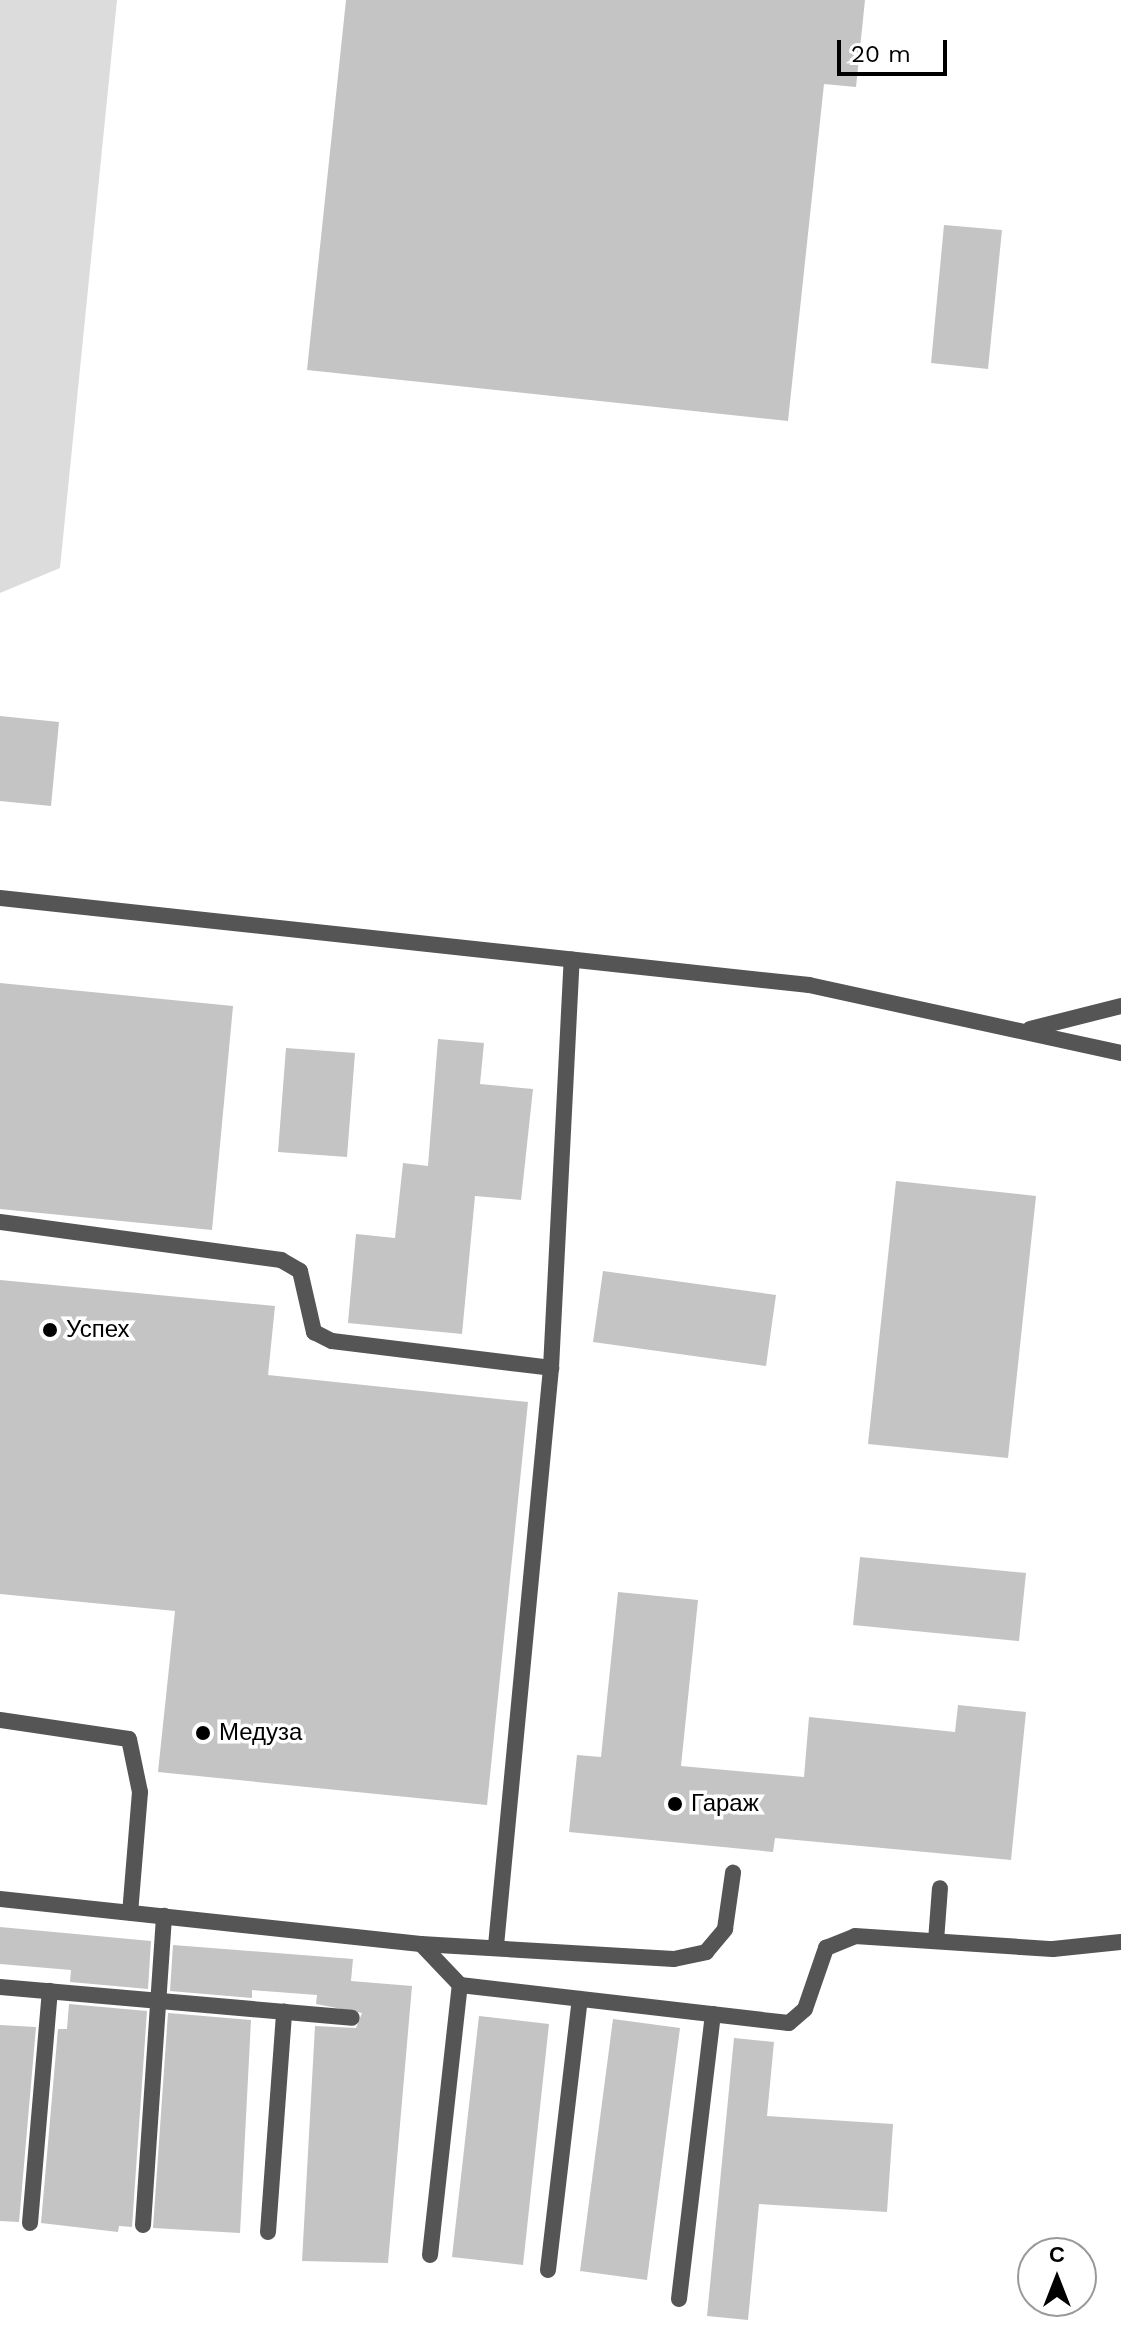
<!DOCTYPE html>
<html>
<head>
<meta charset="utf-8">
<style>
	body { margin:0 }
	#map { position:relative; width:1121px; height:2341px; overflow:hidden; background:#fff; font-family:"Work Sans",sans-serif }
	div>[style] { position:absolute }
	[style*='--x'] { left:calc(var(--x)*1px); top:calc(var(--y)*1px); width:calc(var(--w)*1px); rotate:calc(var(--a)*1deg) }
	.green>* { inset:0; background:#dcdcdc }
	.building>* { inset:0; background:#c4c4c4 }
	.lane>* { height:16px; margin:-8px; padding:0 8px; transform-origin:8px; border-radius:8px; background:#555 }
	.dots>* { width:22px; height:22px; translate:-50% -50%; box-sizing:border-box; border:4px solid #fff; border-radius:50% }
	span { translate:-50% -50%; white-space:nowrap; text-align:center; line-height:1.15; -webkit-text-stroke:7px #fff; paint-order:stroke }
	.poi-label { font-size:24px; color:#000 }
	.left { translate:0 -50%; text-align:left }
	.north { position:absolute; left:1017px; top:2237px; width:80px; height:80px; box-sizing:border-box; background:#fff; border:2px solid #999; border-radius:50%; rotate:0deg; font-size:22px; font-weight:700; line-height:32px; text-align:center; color:#000 }
	.north::after { content:''; display:block; margin:auto; width:28px; height:36px; background:#000; clip-path:polygon(50% 0,100% 100%,50% 72%,0 100%) }
	.scale { position:absolute; left:837px; top:40px; width:110px; height:36px; box-sizing:border-box; border:4px solid #000; border-top:0; padding-left:10px; font-size:24px; line-height:28px; white-space:nowrap; color:#000; -webkit-text-stroke:6px #fff; paint-order:stroke }
</style>
</head>
<body>
<div id="map">
	<div class="green">
		<div style="clip-path:polygon(0 0,117px 0,60px 568px,0 593px)"></div>
	</div>
	<div class="building">
		<div style="clip-path:polygon(346px 0,865px 0,856px 87px,824px 84px,788px 421px,307px 370px)"></div>
		<div style="clip-path:polygon(944px 225px,1002px 230px,988px 369px,931px 363px)"></div>
		<div style="clip-path:polygon(0 716px,59px 722px,51px 806px,0 801px)"></div>
		<div style="clip-path:polygon(0 983px,233px 1006px,212px 1230px,0 1209px)"></div>
		<div style="clip-path:polygon(438px 1039px,484px 1043px,480px 1084px,533px 1089px,521px 1200px,475px 1196px,462px 1334px,348px 1323px,356px 1234px,395px 1238px,403px 1163px,428px 1166px)"></div>
		<div style="clip-path:polygon(286px 1048px,355px 1053px,347px 1157px,278px 1152px)"></div>
		<div style="clip-path:polygon(896px 1181px,1036px 1196px,1008px 1458px,868px 1444px)"></div>
		<div style="clip-path:polygon(603px 1271px,776px 1295px,766px 1366px,593px 1342px)"></div>
		<div style="clip-path:polygon(0 1280px,275px 1306px,268px 1375px,528px 1402px,487px 1805px,158px 1772px,175px 1611px,0 1594px)"></div>
		<div style="clip-path:polygon(860px 1557px,1026px 1573px,1019px 1641px,853px 1625px)"></div>
		<div style="clip-path:polygon(618px 1592px,698px 1600px,681px 1766px,804px 1777px,809px 1717px,955px 1732px,958px 1705px,1026px 1712px,1011px 1860px,775px 1838px,773px 1852px,569px 1832px,577px 1755px,601px 1757px)"></div>
		<div style="clip-path:polygon(0 1927px,151px 1941px,148px 1989px,70px 1982px,71px 1970px,0 1964px)"></div>
		<div style="clip-path:polygon(173px 1945px,353px 1959px,351px 1981px,412px 1986px,388px 2263px,302px 2261px,315px 2026px,356px 2028px,362px 2013px,316px 2004px,317px 1995px,252px 1990px,252px 1998px,170px 1991px)"></div>
		<div style="clip-path:polygon(69px 2004px,147px 2011px,132px 2227px,119px 2226px,118px 2232px,41px 2223px,58px 2029px,67px 2029px)"></div>
		<div style="clip-path:polygon(168px 2013px,251px 2020px,240px 2233px,153px 2228px)"></div>
		<div style="clip-path:polygon(479px 2016px,549px 2024px,523px 2265px,452px 2257px)"></div>
		<div style="clip-path:polygon(613px 2019px,680px 2028px,647px 2280px,580px 2271px)"></div>
		<div style="clip-path:polygon(0 2025px,36px 2027px,19px 2222px,0 2221px)"></div>
		<div style="clip-path:polygon(734px 2038px,774px 2042px,767px 2116px,893px 2124px,887px 2212px,759px 2204px,748px 2320px,707px 2316px)"></div>
	</div>
	<div class="lane">
		<div style="--x:0;--y:898;--w:814;--a:6.14"></div>
		<div style="--x:809;--y:985;--w:319;--a:12.3"></div>
		<div style="--x:1030;--y:1029;--w:94;--a:-14.2"></div>
		<div style="--x:0;--y:1222;--w:284;--a:7.7"></div>
		<div style="--x:281;--y:1260;--w:22;--a:30"></div>
		<div style="--x:300;--y:1271;--w:63;--a:77.1"></div>
		<div style="--x:314;--y:1332;--w:20;--a:27"></div>
		<div style="--x:332;--y:1341;--w:221;--a:7"></div>
		<div style="--x:551;--y:1368;--w:581;--a:95.44"></div>
		<div style="--x:551;--y:1368;--w:409;--a:-87.1"></div>
		<div style="--x:0;--y:1720;--w:130;--a:8.4"></div>
		<div style="--x:129;--y:1739;--w:54;--a:78.3"></div>
		<div style="--x:140;--y:1792;--w:121;--a:94.7"></div>
		<div style="--x:0;--y:1899;--w:423;--a:6.1"></div>
		<div style="--x:421;--y:1944;--w:57;--a:46.4"></div>
		<div style="--x:460;--y:1985;--w:331;--a:6.6"></div>
		<div style="--x:789;--y:2023;--w:21;--a:-41"></div>
		<div style="--x:805;--y:2009;--w:65;--a:-71"></div>
		<div style="--x:826;--y:1948;--w:31;--a:-22"></div>
		<div style="--x:855;--y:1936;--w:198;--a:3.8"></div>
		<div style="--x:1053;--y:1949;--w:68;--a:-5.9"></div>
		<div style="--x:936;--y:1941;--w:53;--a:-85.7"></div>
		<div style="--x:421;--y:1944;--w:253;--a:3.4"></div>
		<div style="--x:674;--y:1959;--w:33;--a:-12"></div>
		<div style="--x:706;--y:1952;--w:30;--a:-50"></div>
		<div style="--x:725;--y:1929;--w:57;--a:-81.9"></div>
		<div style="--x:0;--y:1987;--w:353;--a:5"></div>
		<div style="--x:30;--y:2223;--w:233;--a:-85.1"></div>
		<div style="--x:143;--y:2225;--w:310;--a:-86.1"></div>
		<div style="--x:268;--y:2232;--w:221;--a:-85.8"></div>
		<div style="--x:430;--y:2255;--w:272;--a:-83.7"></div>
		<div style="--x:548;--y:2270;--w:273;--a:-83.3"></div>
		<div style="--x:679;--y:2299;--w:287;--a:-83.2"></div>
	</div>
	<div class="dots">
		<div style="left:50px;top:1330px;background:#000"></div>
		<div style="left:203px;top:1733px;background:#000"></div>
		<div style="left:675px;top:1804px;background:#000"></div>
	</div>
	<div class="poi-label">
		<span class="left" style="left:66px;top:1330px">Успех</span>
		<span class="left" style="left:219px;top:1733px">Медуза</span>
		<span class="left" style="left:691px;top:1804px">Гараж</span>
	</div>
	<div class="north">С</div>
	<div class="scale">20 m</div>
</div>
</body>
</html>
